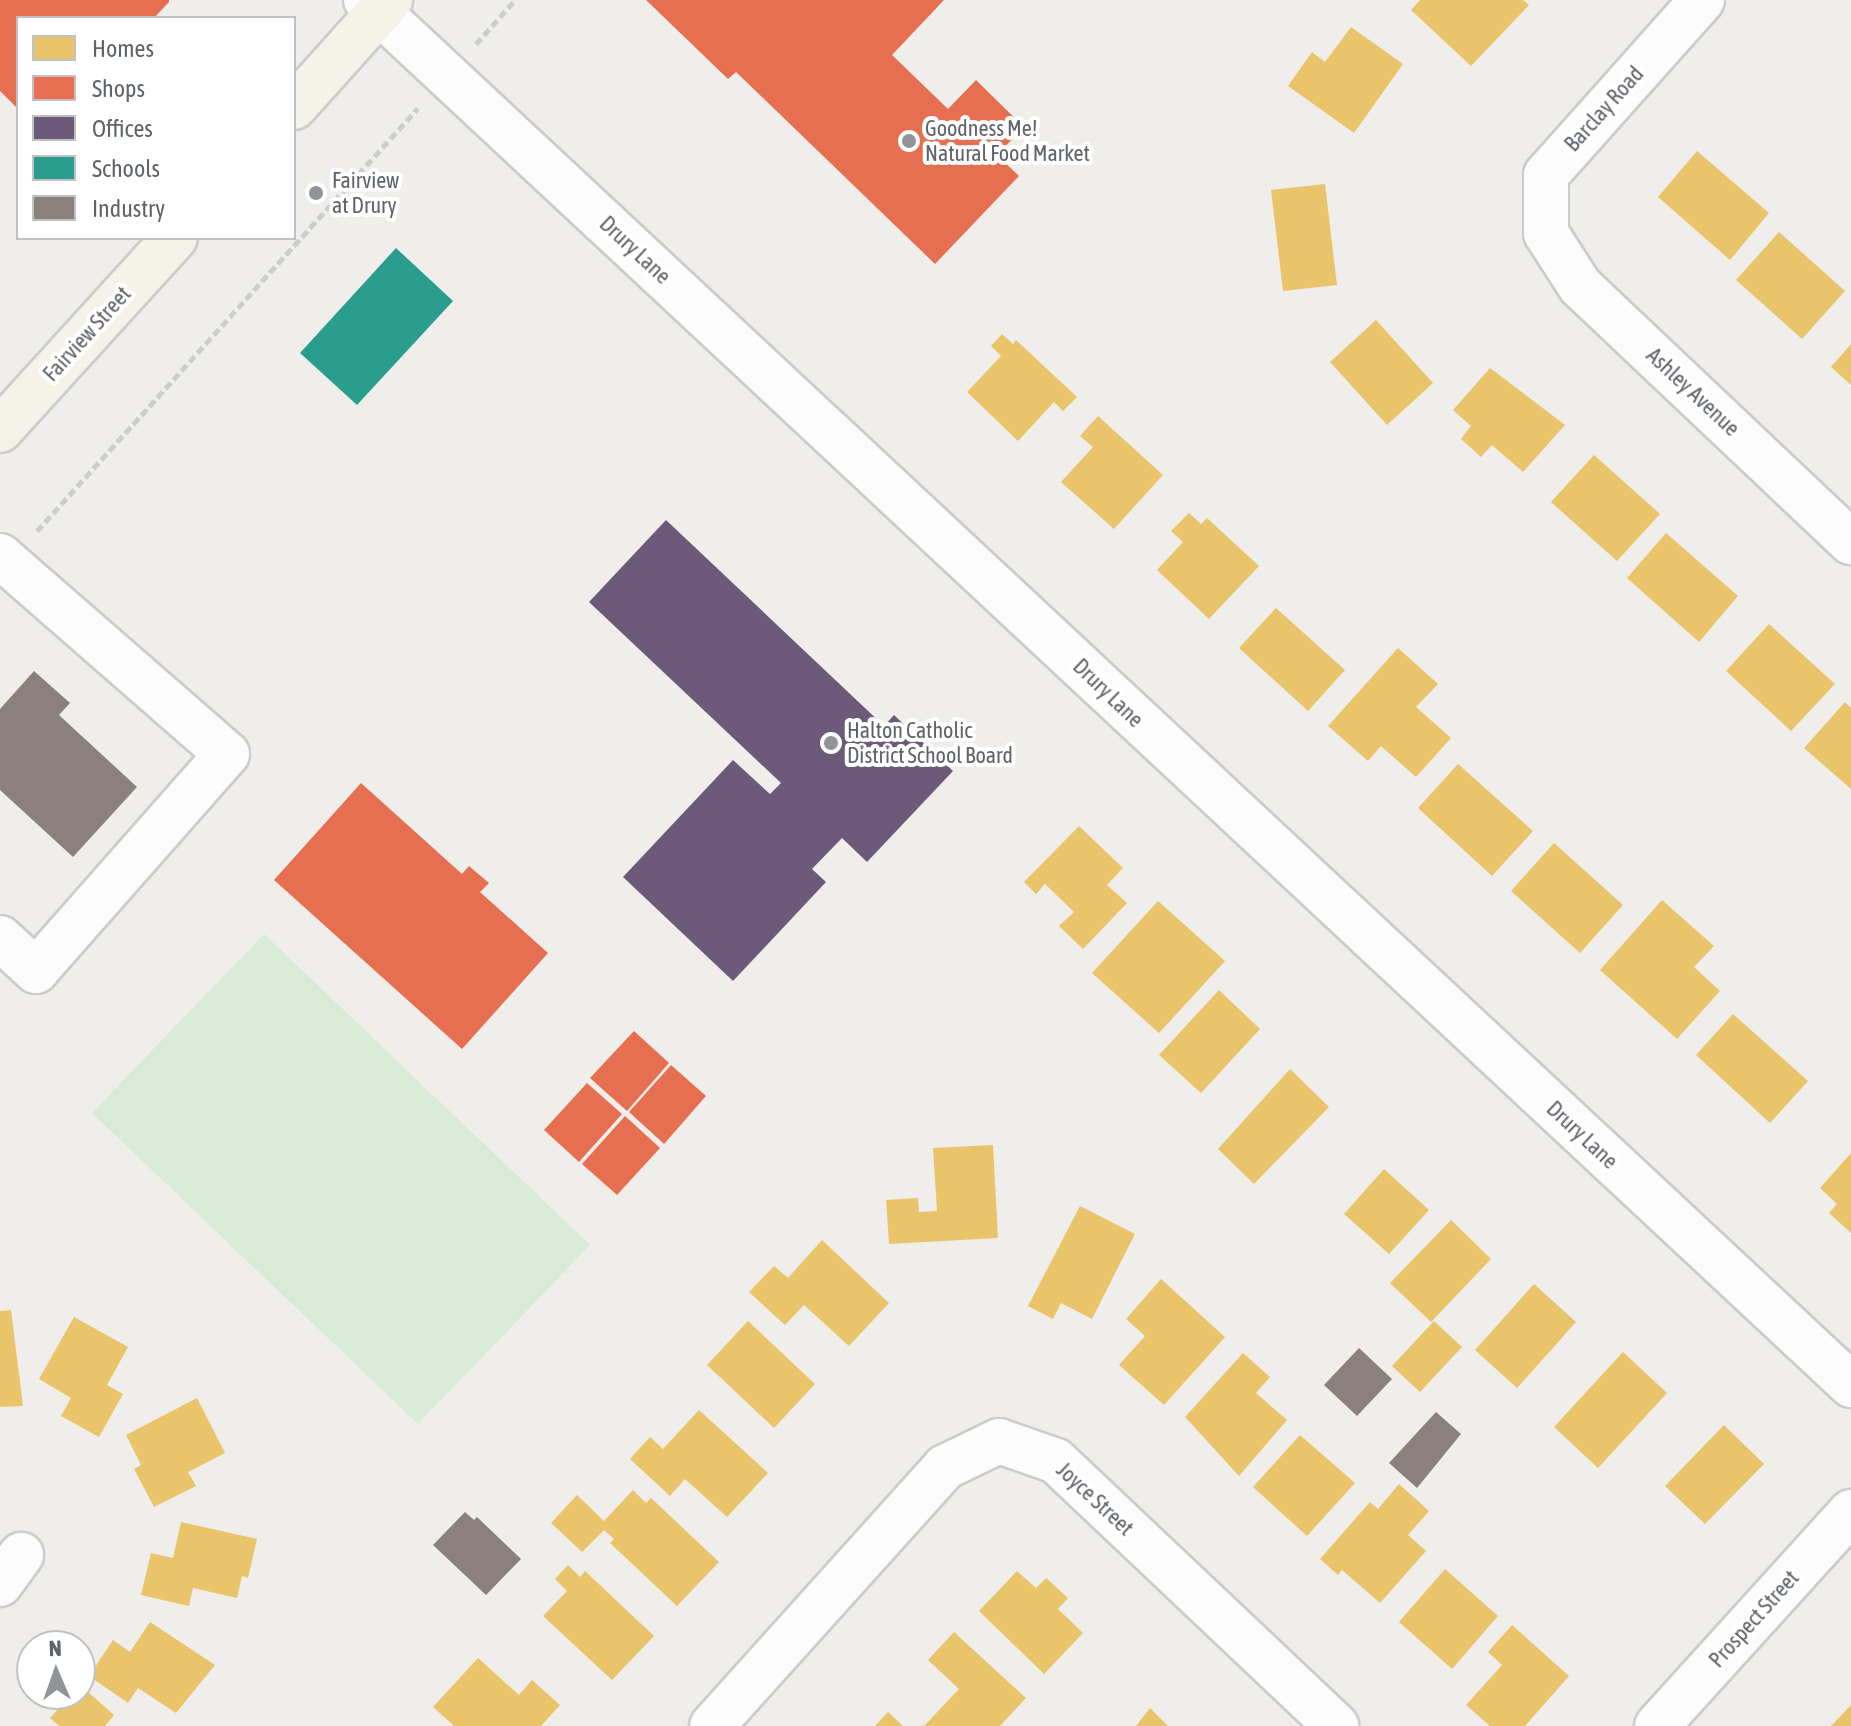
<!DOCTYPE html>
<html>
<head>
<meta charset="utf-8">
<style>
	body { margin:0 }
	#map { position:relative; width:1851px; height:1726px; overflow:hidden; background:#efeeea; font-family:"Asap Condensed",sans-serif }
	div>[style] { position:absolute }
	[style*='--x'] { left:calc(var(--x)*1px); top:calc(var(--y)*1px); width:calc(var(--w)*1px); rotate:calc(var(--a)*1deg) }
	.green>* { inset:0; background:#d8ebd6 }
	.homes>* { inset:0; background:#e9c46a }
	.shops>* { inset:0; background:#e76f51 }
	.offices>* { inset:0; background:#6d597a }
	.schools>* { inset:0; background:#2a9d8f }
	.industry>* { inset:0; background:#8a817c }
	.path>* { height:5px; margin-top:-2.5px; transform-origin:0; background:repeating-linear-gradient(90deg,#cacfcc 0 8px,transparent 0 12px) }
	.roads { filter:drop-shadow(2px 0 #cbcccc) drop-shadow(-2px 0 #cbcccc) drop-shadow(0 2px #cbcccc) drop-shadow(0 -2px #cbcccc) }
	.minor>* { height:44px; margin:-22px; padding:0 22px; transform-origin:22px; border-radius:22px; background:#fdfcfc }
	.major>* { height:44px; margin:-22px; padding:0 22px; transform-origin:22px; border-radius:22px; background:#f4f2e9 }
	.dots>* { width:22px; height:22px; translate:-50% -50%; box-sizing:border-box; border:4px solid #fff; border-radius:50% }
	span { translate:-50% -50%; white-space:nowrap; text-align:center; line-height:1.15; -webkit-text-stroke:8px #fff; paint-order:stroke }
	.street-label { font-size:22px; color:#5f6368 }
	.poi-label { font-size:22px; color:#5f6368 }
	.left { translate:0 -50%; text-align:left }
	.legend { position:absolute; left:16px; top:16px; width:280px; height:224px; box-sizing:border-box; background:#fff; border:2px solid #bfc1c3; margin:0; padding:10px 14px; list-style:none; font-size:24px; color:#5f6368 }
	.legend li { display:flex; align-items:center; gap:16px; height:40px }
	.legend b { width:40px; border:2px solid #bfc1c3 }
	.north { position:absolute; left:16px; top:1630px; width:80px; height:80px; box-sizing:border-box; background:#fff; border:2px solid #bfc1c3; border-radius:50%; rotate:358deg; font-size:22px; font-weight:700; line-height:32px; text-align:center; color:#5f6368 }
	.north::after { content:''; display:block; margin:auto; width:28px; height:36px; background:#919496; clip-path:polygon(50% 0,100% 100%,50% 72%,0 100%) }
</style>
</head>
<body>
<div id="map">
	<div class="green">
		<div style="clip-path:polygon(264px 934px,590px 1245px,418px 1424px,92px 1113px)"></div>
	</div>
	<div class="homes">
		<div style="clip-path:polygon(1420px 0,1523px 0,1529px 5px,1471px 66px,1411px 10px)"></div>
		<div style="clip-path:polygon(1351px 27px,1403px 64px,1354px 133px,1288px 86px,1312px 52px,1325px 62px)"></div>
		<div style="clip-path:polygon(1697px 151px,1769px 213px,1730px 260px,1658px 197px)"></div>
		<div style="clip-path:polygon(1325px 184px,1337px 285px,1283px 291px,1271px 190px)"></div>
		<div style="clip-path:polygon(1779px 232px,1845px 291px,1802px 339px,1736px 280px)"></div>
		<div style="clip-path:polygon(1376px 320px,1433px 383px,1387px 425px,1330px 362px)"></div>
		<div style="clip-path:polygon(1002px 334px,1013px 344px,1016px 340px,1077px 397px,1063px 411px,1054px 402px,1018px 441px,967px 392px,1001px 356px,991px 346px)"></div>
		<div style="clip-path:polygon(1851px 344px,1851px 385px,1831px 367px)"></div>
		<div style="clip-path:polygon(1490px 368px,1565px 425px,1523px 472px,1492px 445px,1481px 457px,1461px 439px,1471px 426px,1453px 410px)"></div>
		<div style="clip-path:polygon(1098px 416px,1163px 475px,1114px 529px,1061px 482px,1093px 447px,1080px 436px)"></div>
		<div style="clip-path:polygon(1594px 455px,1660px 514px,1617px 561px,1551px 502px)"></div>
		<div style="clip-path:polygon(1189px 513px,1201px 524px,1207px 518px,1259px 566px,1209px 619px,1157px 570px,1183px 542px,1171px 531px)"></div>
		<div style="clip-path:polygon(1666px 533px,1738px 596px,1699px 642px,1627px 578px)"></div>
		<div style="clip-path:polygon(1276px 608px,1345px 670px,1308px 711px,1239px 648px)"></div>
		<div style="clip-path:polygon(1769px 624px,1835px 684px,1791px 731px,1726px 671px)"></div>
		<div style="clip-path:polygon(1398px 648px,1438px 684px,1416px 707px,1451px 738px,1416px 777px,1381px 746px,1368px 761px,1328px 726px)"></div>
		<div style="clip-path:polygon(1845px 702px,1851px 708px,1851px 789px,1804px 748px)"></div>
		<div style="clip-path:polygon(1458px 764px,1533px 831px,1492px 876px,1418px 808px)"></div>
		<div style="clip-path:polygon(1079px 826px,1123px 868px,1107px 885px,1127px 903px,1083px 949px,1059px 926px,1074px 912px,1045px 884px,1036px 894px,1024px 882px)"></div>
		<div style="clip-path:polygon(1554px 843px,1623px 905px,1580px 953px,1511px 891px)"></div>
		<div style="clip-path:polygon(1662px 900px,1714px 946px,1694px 967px,1720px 991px,1677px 1039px,1600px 970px)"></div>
		<div style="clip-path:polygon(1158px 901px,1225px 961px,1159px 1033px,1092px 973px)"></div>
		<div style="clip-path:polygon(1219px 990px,1260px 1029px,1201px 1093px,1159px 1055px)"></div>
		<div style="clip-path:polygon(1733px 1014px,1808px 1081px,1770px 1123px,1696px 1055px)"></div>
		<div style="clip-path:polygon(1290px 1069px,1329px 1107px,1254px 1184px,1218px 1149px)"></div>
		<div style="clip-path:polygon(993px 1145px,998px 1238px,889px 1244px,886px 1200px,918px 1198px,919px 1212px,937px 1211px,933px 1148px)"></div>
		<div style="clip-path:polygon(1851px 1153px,1851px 1233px,1829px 1213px,1837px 1204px,1820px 1188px)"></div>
		<div style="clip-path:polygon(1384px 1169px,1429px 1210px,1389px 1254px,1344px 1214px)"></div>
		<div style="clip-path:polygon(1080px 1206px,1135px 1234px,1092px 1319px,1061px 1303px,1053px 1319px,1028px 1306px)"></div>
		<div style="clip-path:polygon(1451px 1220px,1491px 1259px,1431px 1322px,1390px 1283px)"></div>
		<div style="clip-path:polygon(822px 1240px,889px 1303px,849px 1346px,804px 1305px,785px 1325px,749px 1292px,774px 1266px,788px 1278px)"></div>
		<div style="clip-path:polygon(1161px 1279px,1225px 1337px,1164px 1405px,1119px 1365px,1145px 1336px,1126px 1319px)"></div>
		<div style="clip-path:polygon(1534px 1284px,1576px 1322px,1517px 1388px,1475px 1350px)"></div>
		<div style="clip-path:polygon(11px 1310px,23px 1406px,0 1407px,0 1311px)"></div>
		<div style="clip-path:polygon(74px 1317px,128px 1347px,107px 1385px,123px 1394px,99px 1437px,61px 1416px,71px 1398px,39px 1379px)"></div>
		<div style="clip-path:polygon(748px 1321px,815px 1384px,774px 1428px,707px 1365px)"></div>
		<div style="clip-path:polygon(1434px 1321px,1462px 1347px,1420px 1392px,1392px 1366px)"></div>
		<div style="clip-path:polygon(1623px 1352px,1667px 1393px,1598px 1468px,1554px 1427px)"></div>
		<div style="clip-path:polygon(1243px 1353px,1270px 1377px,1256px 1393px,1287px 1420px,1239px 1476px,1185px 1417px)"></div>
		<div style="clip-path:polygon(197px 1398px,225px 1453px,188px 1472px,196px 1486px,154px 1507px,134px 1469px,141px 1465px,126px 1435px)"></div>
		<div style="clip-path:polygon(699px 1410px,768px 1473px,727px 1517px,685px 1479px,670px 1496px,630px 1459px,650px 1437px,663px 1449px)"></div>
		<div style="clip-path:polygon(1724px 1425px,1764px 1464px,1705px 1524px,1665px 1486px)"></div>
		<div style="clip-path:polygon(1300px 1435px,1355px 1483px,1307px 1536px,1253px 1487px)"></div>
		<div style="clip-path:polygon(1399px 1484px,1429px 1511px,1408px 1535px,1426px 1551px,1380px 1603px,1342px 1570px,1338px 1575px,1320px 1559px,1370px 1502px,1378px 1509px)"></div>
		<div style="clip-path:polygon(633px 1490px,646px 1503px,651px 1498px,719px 1562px,677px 1606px,610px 1543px,614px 1539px,604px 1530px,582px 1552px,551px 1523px,577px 1495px,604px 1521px)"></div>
		<div style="clip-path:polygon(181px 1522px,257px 1539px,248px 1578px,242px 1576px,237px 1598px,193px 1588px,189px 1606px,141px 1595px,151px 1553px,173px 1558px)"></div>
		<div style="clip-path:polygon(568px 1565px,580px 1577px,585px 1571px,654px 1636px,612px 1680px,543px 1616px,567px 1591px,555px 1579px)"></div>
		<div style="clip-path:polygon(1445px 1569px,1498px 1616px,1452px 1669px,1399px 1622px)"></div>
		<div style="clip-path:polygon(1017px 1571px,1036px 1588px,1046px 1578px,1068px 1598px,1058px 1609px,1083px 1633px,1044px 1674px,979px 1611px)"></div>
		<div style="clip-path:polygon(150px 1622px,215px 1665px,176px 1713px,138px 1688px,128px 1703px,89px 1676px,113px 1640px,130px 1652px)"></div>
		<div style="clip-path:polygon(1512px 1625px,1569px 1676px,1525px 1726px,1490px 1726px,1466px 1705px,1502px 1665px,1488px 1652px)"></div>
		<div style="clip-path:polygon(954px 1632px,1026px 1698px,1000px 1726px,924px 1726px,959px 1689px,928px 1660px)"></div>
		<div style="clip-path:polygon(478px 1658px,519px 1695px,532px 1680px,560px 1705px,541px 1726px,454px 1726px,433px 1707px)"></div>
		<div style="clip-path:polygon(80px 1685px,114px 1715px,105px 1726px,59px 1726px,50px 1718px,72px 1694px,80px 1694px)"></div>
		<div style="clip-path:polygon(1851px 1705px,1851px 1726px,1831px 1726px)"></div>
		<div style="clip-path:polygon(1150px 1708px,1168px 1726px,1136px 1726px)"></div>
		<div style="clip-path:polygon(888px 1712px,903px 1726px,875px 1726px)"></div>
	</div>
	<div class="shops">
		<div style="clip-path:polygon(0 0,169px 0,169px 2px,154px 18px,18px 18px,18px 109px,0 91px)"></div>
		<div style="clip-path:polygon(646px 0,944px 0,892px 55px,948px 109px,976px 80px,1024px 127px,997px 155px,1019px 176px,935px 264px,736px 72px,728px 79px)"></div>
		<div style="clip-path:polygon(361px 783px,462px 874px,469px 866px,489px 883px,480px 892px,548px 953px,462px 1049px,274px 880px)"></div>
		<div style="clip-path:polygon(634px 1031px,669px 1063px,627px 1111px,590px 1078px)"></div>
		<div style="clip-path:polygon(671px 1065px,706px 1096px,664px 1144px,629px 1112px)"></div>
		<div style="clip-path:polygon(587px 1083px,622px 1114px,579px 1162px,544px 1130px)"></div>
		<div style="clip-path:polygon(625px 1116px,660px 1148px,617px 1195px,582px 1164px)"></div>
	</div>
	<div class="offices">
		<div style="clip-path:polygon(666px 520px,884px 726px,894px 715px,953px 771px,867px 862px,842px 838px,812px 869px,826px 882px,733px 981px,623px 877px,733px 760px,770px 794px,781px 783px,589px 602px)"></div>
	</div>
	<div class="schools">
		<div style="clip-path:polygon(396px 248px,453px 301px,357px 405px,300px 353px)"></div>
	</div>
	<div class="industry">
		<div style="clip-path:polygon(34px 671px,70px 703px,59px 715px,137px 787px,73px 857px,0 790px,0 709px)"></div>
		<div style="clip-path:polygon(1359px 1348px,1392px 1379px,1357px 1416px,1324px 1385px)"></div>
		<div style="clip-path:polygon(1436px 1412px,1461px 1434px,1417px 1488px,1389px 1463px)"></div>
		<div style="clip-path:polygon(465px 1512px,474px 1520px,477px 1517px,521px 1559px,486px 1595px,433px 1545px)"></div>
	</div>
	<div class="path">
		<div style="--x:476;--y:44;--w:59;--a:-48.4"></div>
		<div style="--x:37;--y:531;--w:569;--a:-47.99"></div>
	</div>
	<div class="roads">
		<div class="minor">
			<div style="--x:366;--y:0;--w:2031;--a:43"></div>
			<div style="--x:1702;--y:0;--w:234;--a:131.7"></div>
			<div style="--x:1546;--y:175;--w:58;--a:90"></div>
			<div style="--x:1546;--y:233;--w:63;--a:57.3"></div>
			<div style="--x:1580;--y:286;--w:373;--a:43.4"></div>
			<div style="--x:0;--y:556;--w:301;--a:41.1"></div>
			<div style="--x:227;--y:754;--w:289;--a:131.4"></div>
			<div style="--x:36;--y:971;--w:49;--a:-137.5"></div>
			<div style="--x:0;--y:1584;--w:36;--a:-54"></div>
			<div style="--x:712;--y:1726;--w:348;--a:-48"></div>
			<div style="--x:945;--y:1467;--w:60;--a:-25.7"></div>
			<div style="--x:999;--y:1441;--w:60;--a:19.3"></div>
			<div style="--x:1056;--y:1461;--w:386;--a:43.4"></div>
			<div style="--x:1657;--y:1726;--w:289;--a:-47.8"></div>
		</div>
		<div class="major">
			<div style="--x:294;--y:107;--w:144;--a:-48.1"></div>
			<div style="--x:0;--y:430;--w:260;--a:-47.7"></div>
		</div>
	</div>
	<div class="dots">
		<div style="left:909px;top:141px;background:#919496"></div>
		<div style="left:316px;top:193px;background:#919496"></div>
		<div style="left:831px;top:743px;background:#919496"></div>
	</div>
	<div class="street-label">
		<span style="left:1604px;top:109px;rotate:-48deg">Barclay Road</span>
		<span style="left:635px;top:250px;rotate:43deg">Drury Lane</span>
		<span style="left:87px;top:334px;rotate:-48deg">Fairview Street</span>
		<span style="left:1693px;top:392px;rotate:43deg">Ashley Avenue</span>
		<span style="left:1108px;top:693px;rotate:44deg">Drury Lane</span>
		<span style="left:1582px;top:1135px;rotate:43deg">Drury Lane</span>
		<span style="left:1095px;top:1499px;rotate:43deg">Joyce Street</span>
		<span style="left:1754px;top:1619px;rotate:-48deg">Prospect Street</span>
	</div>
	<div class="poi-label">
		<span class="left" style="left:925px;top:141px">Goodness Me!<br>Natural Food Market</span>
		<span class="left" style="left:332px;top:193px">Fairview<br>at Drury</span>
		<span class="left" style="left:847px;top:743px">Halton Catholic<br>District School Board</span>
	</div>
	<ul class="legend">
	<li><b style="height:22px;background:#e9c46a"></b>Homes</li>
	<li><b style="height:22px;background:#e76f51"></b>Shops</li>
	<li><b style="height:22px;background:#6d597a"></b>Offices</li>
	<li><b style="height:22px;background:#2a9d8f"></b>Schools</li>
	<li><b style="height:22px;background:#8a817c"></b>Industry</li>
	</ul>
	<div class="north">N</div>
</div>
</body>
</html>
